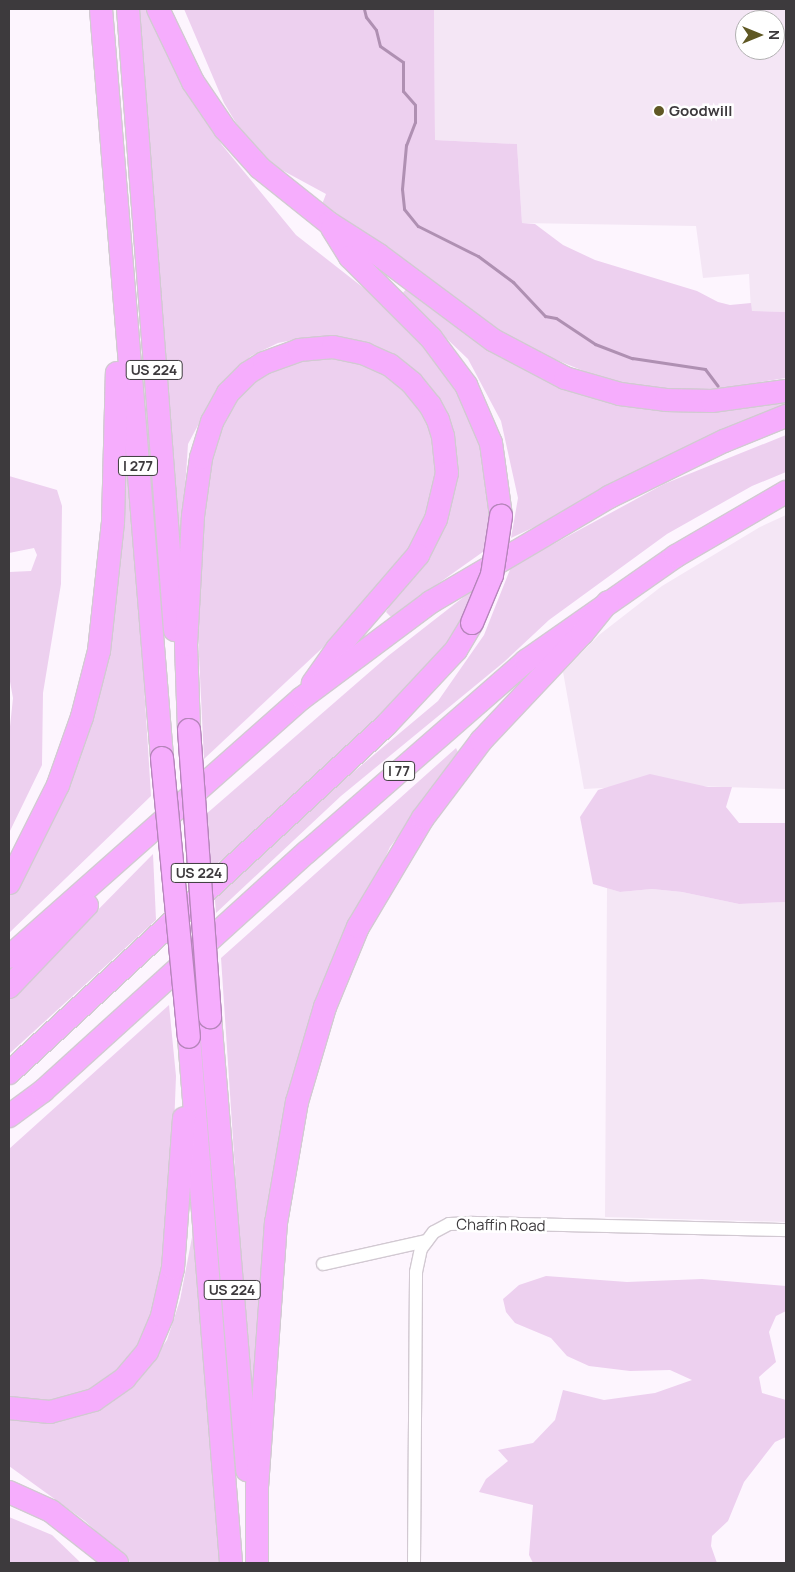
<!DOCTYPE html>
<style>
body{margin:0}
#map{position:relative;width:795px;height:1572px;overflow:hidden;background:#fdf5fe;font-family:Manrope,sans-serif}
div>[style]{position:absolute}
.built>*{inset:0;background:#f4e6f5}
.green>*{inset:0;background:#edd0ef}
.stream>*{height:3px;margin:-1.5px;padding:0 1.5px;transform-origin:1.5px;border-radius:1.5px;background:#af90b2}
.roads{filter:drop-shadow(1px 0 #d2c9d2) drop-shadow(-1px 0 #d2c9d2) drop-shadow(0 1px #d2c9d2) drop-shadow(0 -1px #d2c9d2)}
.minor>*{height:12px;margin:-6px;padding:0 6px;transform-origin:6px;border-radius:6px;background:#fff}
.motorway>*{height:22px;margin:-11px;padding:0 11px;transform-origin:11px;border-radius:11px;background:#f6adfd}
.bridges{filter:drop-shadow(1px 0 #b585ba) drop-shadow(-1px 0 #b585ba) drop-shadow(0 1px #b585ba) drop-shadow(0 -1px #b585ba)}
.motorway-bridge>*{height:22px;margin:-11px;padding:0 11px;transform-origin:11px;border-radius:11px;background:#f6adfd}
.dots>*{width:14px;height:14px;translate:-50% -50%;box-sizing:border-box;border:2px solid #fff;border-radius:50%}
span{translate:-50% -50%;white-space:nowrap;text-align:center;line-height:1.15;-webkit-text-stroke:5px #fff;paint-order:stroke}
.shield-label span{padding:1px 4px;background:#fff;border:1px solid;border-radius:4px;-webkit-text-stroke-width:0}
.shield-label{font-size:14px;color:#3d3a3d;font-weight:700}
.poi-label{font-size:15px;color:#3d3a3d;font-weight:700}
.left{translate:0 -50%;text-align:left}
.street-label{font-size:15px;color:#3d3a3d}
.frame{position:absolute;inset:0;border:10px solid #3d3a3d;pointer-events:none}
.north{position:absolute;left:735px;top:10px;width:50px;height:50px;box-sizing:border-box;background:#fff;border:1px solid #b1b0b1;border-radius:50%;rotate:90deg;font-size:14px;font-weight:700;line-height:20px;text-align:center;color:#3d3a3d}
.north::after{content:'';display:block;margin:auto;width:18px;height:22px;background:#5f5824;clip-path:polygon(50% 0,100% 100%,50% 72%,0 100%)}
</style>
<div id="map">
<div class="built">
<i style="clip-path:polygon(evenodd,434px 9px,786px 9px,786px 312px,751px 311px,749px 274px,703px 278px,696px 226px,522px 223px,517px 144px,435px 140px,434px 9px,745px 20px,775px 20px,775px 50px,745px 50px,745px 20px)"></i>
<i style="clip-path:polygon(786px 515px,786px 789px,659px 785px,584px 789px,563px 672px,599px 635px,662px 586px,760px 527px)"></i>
<i style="clip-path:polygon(607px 888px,620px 892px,652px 889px,682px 892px,739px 904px,786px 902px,786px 1222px,605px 1217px)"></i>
</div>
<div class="green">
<i style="clip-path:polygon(132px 9px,152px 9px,174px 67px,222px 145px,296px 235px,425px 336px,481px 431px,493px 510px,487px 549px,391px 617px,386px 612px,440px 527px,441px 415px,347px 339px,308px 337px,278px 343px,251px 356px,220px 384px,188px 444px,180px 566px)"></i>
<i style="clip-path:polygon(184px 9px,434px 9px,435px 140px,517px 144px,522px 223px,535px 224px,563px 245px,595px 260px,697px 291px,718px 302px,730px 305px,751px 303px,752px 311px,786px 312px,786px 378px,704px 391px,637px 386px,596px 376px,527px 348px,316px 220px,326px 194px,256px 156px,224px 103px)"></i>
<i style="clip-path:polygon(409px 286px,561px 384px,786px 398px,784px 410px,511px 538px,518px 498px,501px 421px,468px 359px,401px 295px)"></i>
<i style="clip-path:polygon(320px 354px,382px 368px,414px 398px,430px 427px,440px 471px,429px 512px,408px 558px,365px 608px,204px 759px,195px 573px,209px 451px,240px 388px,274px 362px)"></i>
<i style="clip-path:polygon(127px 413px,151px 796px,9px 933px,9px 888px,90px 710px)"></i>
<i style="clip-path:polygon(786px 435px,786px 472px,752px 486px,667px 534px,549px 620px,504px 662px,341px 796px,216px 913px,214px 889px,438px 701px,484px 635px,511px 567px,664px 484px)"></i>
<i style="clip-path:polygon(9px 476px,57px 490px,62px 506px,61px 584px,43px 693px,42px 765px,9px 833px,9px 736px,13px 698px,9px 676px,9px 572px,31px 571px,37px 555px,34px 548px,9px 553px)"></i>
<i style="clip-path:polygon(479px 585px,447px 653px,244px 843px,211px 868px,205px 815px,388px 656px)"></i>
<i style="clip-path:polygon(456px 748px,460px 756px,390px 847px,319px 1008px,252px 1426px,221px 958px)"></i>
<i style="clip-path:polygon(650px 774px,708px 787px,732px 787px,726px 807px,739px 823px,786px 823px,786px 902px,739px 904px,682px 892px,652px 889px,620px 892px,593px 884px,580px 817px,598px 790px)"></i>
<i style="clip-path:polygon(153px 854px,156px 920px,9px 1054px,9px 1000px)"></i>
<i style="clip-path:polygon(169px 1005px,176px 1076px,171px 1204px,160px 1297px,148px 1338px,106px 1387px,66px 1404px,9px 1401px,9px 1149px)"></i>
<i style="clip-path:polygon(193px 1232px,221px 1563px,131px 1563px,85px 1521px,9px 1466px,9px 1412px,53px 1416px,146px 1369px,167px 1340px,180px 1300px)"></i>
<i style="clip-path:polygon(546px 1276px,627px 1282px,702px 1279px,786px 1286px,786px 1311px,776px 1316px,769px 1332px,776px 1362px,759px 1377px,762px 1393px,786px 1400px,786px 1437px,775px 1442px,744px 1482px,728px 1521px,712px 1536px,711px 1546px,717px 1563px,533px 1563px,529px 1555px,533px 1505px,479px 1492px,486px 1479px,508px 1461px,498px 1450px,533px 1443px,555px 1420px,563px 1390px,604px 1400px,655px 1393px,692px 1380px,670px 1370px,630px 1371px,589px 1366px,567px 1356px,551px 1338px,515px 1323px,506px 1312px,503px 1299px,519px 1285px)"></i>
<i style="clip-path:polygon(9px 1517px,52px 1535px,81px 1563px,9px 1563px)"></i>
</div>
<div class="stream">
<i style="left:364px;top:9px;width:8px;rotate:76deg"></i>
<i style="left:366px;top:17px;width:16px;rotate:52deg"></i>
<i style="left:376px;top:30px;width:16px;rotate:76deg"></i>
<i style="left:380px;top:46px;width:28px;rotate:35deg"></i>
<i style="left:403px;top:62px;width:29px;rotate:90deg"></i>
<i style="left:403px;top:91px;width:18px;rotate:49deg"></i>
<i style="left:415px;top:105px;width:17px;rotate:90deg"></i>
<i style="left:415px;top:122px;width:25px;rotate:111deg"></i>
<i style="left:406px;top:145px;width:44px;rotate:95.2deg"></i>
<i style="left:402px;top:189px;width:20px;rotate:84deg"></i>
<i style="left:404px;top:209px;width:22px;rotate:51deg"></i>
<i style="left:418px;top:226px;width:67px;rotate:26.6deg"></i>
<i style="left:478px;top:256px;width:44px;rotate:36.6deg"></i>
<i style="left:513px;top:282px;width:47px;rotate:46.7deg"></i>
<i style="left:545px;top:316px;width:11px;rotate:10deg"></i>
<i style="left:556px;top:318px;width:47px;rotate:33.7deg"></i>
<i style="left:595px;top:344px;width:40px;rotate:21deg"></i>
<i style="left:632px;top:358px;width:74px;rotate:8.6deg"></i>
<i style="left:705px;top:369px;width:21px;rotate:53deg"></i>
</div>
<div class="roads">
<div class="minor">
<i style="left:323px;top:1264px;width:106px;rotate:-12.6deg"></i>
<i style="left:414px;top:1563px;width:291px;rotate:-89.6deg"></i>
<i style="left:416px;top:1272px;width:24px;rotate:-78deg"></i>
<i style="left:421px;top:1249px;width:21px;rotate:-53deg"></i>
<i style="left:434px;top:1232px;width:17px;rotate:-28deg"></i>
<i style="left:449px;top:1224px;width:23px;rotate:-2deg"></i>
<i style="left:472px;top:1223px;width:314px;rotate:1.3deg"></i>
</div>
<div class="motorway">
<i style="left:101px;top:9px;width:751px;rotate:85.34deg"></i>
<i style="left:128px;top:9px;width:623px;rotate:85.67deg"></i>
<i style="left:158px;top:9px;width:81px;rotate:64.4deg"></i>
<i style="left:193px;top:82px;width:57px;rotate:55.8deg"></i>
<i style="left:225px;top:129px;width:52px;rotate:48.1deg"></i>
<i style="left:260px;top:168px;width:88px;rotate:38.6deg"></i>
<i style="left:329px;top:223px;width:59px;rotate:32.6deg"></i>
<i style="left:379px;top:255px;width:142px;rotate:36.7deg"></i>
<i style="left:493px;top:340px;width:81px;rotate:27.8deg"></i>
<i style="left:565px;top:378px;width:57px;rotate:16.2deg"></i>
<i style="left:620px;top:394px;width:46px;rotate:7.4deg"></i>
<i style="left:666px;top:400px;width:46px;rotate:1.2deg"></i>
<i style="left:712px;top:401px;width:75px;rotate:-7.7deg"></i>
<i style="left:332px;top:228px;width:34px;rotate:58deg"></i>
<i style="left:350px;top:257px;width:115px;rotate:45deg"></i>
<i style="left:431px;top:338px;width:59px;rotate:53.3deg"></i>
<i style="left:466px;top:385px;width:63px;rotate:66.7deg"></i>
<i style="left:491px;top:443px;width:74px;rotate:82.2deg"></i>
<i style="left:189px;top:730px;width:85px;rotate:-92deg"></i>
<i style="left:186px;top:645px;width:129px;rotate:-86.9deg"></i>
<i style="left:193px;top:516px;width:59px;rotate:-82.1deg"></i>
<i style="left:201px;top:458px;width:38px;rotate:-73deg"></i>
<i style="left:212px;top:422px;width:33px;rotate:-61deg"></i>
<i style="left:228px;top:393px;width:28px;rotate:-45deg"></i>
<i style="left:248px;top:373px;width:19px;rotate:-32deg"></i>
<i style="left:264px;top:363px;width:37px;rotate:-20deg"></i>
<i style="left:299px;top:350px;width:34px;rotate:-5deg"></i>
<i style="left:333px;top:347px;width:33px;rotate:12deg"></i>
<i style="left:365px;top:354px;width:27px;rotate:24deg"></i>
<i style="left:390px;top:365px;width:28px;rotate:39deg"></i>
<i style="left:412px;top:383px;width:28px;rotate:51deg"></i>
<i style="left:430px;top:405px;width:17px;rotate:62deg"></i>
<i style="left:438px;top:420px;width:17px;rotate:73deg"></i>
<i style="left:443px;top:436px;width:37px;rotate:84deg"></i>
<i style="left:447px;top:473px;width:47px;rotate:103.4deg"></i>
<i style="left:436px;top:519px;width:40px;rotate:116.6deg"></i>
<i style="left:418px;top:555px;width:124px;rotate:130.8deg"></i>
<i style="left:337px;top:649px;width:42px;rotate:125.2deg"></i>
<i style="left:9px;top:883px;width:110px;rotate:-63.4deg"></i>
<i style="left:58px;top:785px;width:72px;rotate:-70.6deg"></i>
<i style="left:82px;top:717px;width:68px;rotate:-75.6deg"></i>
<i style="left:99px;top:651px;width:130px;rotate:-83.8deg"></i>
<i style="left:113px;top:522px;width:149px;rotate:-88.5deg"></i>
<i style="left:9px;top:957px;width:391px;rotate:-41.5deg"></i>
<i style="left:302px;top:698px;width:161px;rotate:-36.7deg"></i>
<i style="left:431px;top:602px;width:207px;rotate:-30.5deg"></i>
<i style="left:609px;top:497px;width:128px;rotate:-26deg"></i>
<i style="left:724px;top:441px;width:67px;rotate:-22deg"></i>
<i style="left:9px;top:987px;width:113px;rotate:-46.4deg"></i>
<i style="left:210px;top:1017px;width:455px;rotate:85.3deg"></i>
<i style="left:189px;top:1037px;width:528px;rotate:85.43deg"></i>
<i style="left:9px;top:1073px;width:513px;rotate:-42.71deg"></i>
<i style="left:386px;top:725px;width:103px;rotate:-47deg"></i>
<i style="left:456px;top:650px;width:31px;rotate:-59deg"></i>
<i style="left:9px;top:1116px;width:42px;rotate:-36.3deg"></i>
<i style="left:43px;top:1091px;width:356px;rotate:-42.2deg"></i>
<i style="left:307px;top:852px;width:291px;rotate:-41.1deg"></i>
<i style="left:526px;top:661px;width:183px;rotate:-35deg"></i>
<i style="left:676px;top:556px;width:127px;rotate:-30.2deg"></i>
<i style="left:9px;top:1408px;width:41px;rotate:5.6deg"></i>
<i style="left:50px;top:1412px;width:46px;rotate:-15.3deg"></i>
<i style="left:94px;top:1400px;width:38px;rotate:-35deg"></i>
<i style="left:125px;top:1378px;width:34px;rotate:-50deg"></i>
<i style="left:147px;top:1352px;width:39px;rotate:-67deg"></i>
<i style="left:162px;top:1316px;width:49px;rotate:-77.1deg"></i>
<i style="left:173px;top:1268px;width:150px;rotate:-85.8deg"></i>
<i style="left:9px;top:1492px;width:46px;rotate:24.3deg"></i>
<i style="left:51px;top:1511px;width:84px;rotate:38.2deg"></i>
<i style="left:257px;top:1563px;width:76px;rotate:-90deg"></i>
<i style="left:257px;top:1487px;width:265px;rotate:-85.9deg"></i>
<i style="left:276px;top:1223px;width:123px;rotate:-80.2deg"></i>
<i style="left:297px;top:1102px;width:99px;rotate:-73.6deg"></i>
<i style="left:325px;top:1007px;width:87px;rotate:-67.6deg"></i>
<i style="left:358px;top:927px;width:127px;rotate:-59.2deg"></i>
<i style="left:423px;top:818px;width:96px;rotate:-53deg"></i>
<i style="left:481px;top:741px;width:147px;rotate:-46.7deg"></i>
<i style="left:582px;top:634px;width:41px;rotate:-50.9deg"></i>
</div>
</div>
<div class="bridges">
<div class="motorway-bridge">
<i style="left:472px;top:623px;width:52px;rotate:-67.4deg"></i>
<i style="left:492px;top:575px;width:60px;rotate:-81.3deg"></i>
<i style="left:189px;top:730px;width:288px;rotate:85.8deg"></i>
<i style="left:162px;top:758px;width:280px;rotate:84.5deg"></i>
</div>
</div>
<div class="dots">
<i style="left:659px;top:111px;background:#5f5824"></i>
</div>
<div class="shield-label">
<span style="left:154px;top:370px">US 224</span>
<span style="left:138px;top:466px">I 277</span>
<span style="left:399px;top:771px">I 77</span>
<span style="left:199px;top:873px">US 224</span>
<span style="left:232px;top:1290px">US 224</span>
</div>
<div class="poi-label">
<span class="left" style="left:669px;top:111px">Goodwill</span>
</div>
<div class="street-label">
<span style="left:501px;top:1225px;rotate:1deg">Chaffin Road</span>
</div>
<div class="frame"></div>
<div class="north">N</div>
</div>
